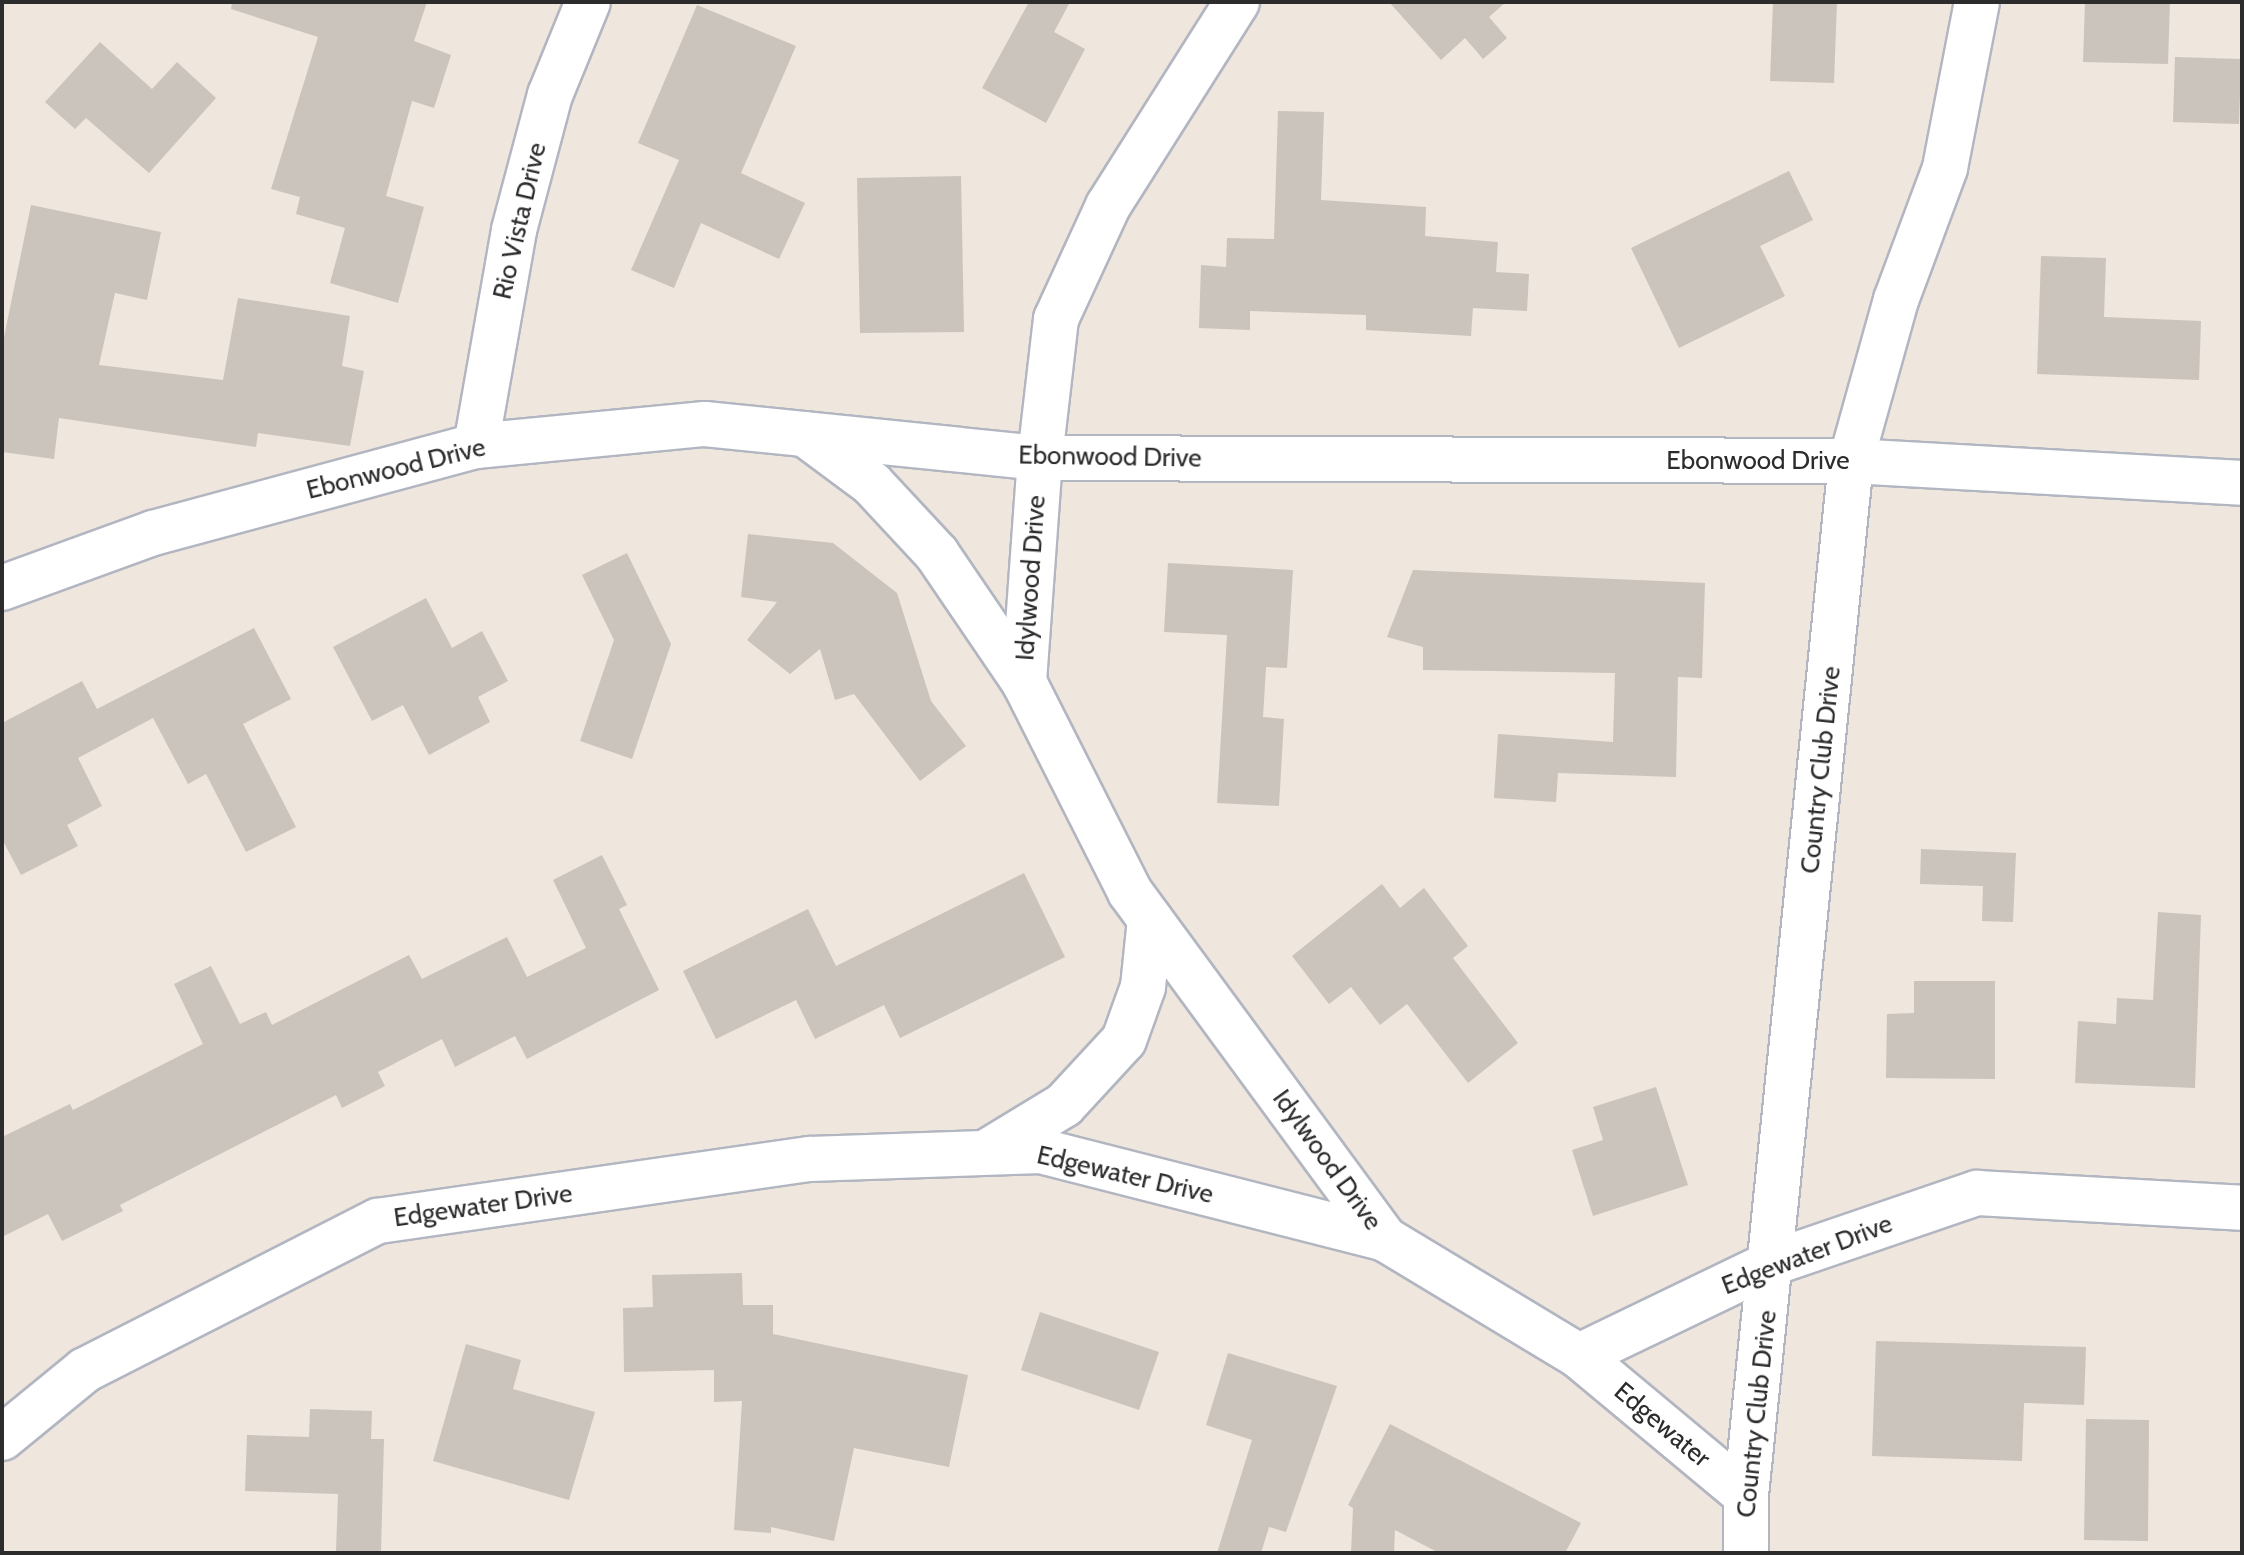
<!DOCTYPE html>
<style>
body{margin:0}
#map{position:relative;width:2244px;height:1555px;overflow:hidden;background:#efe6de;font-family:Cabin,sans-serif}
div>[style]{position:absolute}
.building>*{inset:0;background:#cac4bc}
.roads{filter:drop-shadow(2px 0 #b2b6c1) drop-shadow(-2px 0 #b2b6c1) drop-shadow(0 2px #b2b6c1) drop-shadow(0 -2px #b2b6c1)}
.minor>*{height:44px;margin:-22px;padding:0 22px;transform-origin:22px;border-radius:22px;background:#fff}
span{translate:-50% -50%;white-space:nowrap;text-align:center;line-height:1.15;-webkit-text-stroke:8px #fff;paint-order:stroke}
.street-label{font-size:26px;color:#2c2c2c}
.frame{position:absolute;inset:0;border:4px solid #2c2c2c;pointer-events:none}
</style>
<div id="map">
<div class="building">
<i style="clip-path:polygon(232px 2px,427px 2px,414px 41px,451px 55px,434px 108px,412px 101px,386px 196px,424px 207px,398px 303px,330px 283px,345px 228px,296px 214px,300px 197px,271px 189px,318px 37px,231px 9px)"></i>
<i style="clip-path:polygon(1029px 2px,1070px 2px,1054px 32px,1085px 49px,1046px 123px,982px 88px)"></i>
<i style="clip-path:polygon(1389px 2px,1506px 2px,1489px 17px,1507px 38px,1483px 59px,1465px 38px,1441px 60px)"></i>
<i style="clip-path:polygon(1773px 2px,1837px 2px,1834px 83px,1770px 81px)"></i>
<i style="clip-path:polygon(2085px 2px,2170px 2px,2168px 64px,2083px 62px)"></i>
<i style="clip-path:polygon(697px 5px,796px 46px,741px 173px,805px 203px,779px 259px,701px 223px,674px 288px,631px 270px,679px 160px,638px 143px)"></i>
<i style="clip-path:polygon(100px 42px,152px 89px,177px 62px,216px 98px,149px 173px,86px 118px,75px 129px,45px 102px)"></i>
<i style="clip-path:polygon(2175px 57px,2241px 59px,2239px 124px,2173px 122px)"></i>
<i style="clip-path:polygon(1278px 111px,1324px 112px,1321px 200px,1426px 207px,1425px 236px,1498px 242px,1496px 272px,1529px 274px,1527px 311px,1473px 308px,1471px 336px,1366px 330px,1366px 315px,1250px 311px,1250px 330px,1199px 328px,1201px 265px,1226px 267px,1227px 238px,1274px 239px)"></i>
<i style="clip-path:polygon(1789px 171px,1813px 220px,1760px 246px,1785px 296px,1679px 348px,1631px 248px)"></i>
<i style="clip-path:polygon(961px 176px,964px 332px,860px 333px,857px 178px)"></i>
<i style="clip-path:polygon(31px 205px,161px 232px,147px 300px,115px 293px,99px 365px,223px 380px,238px 298px,350px 316px,342px 366px,364px 371px,350px 446px,258px 433px,256px 447px,59px 418px,54px 459px,2px 452px,2px 347px)"></i>
<i style="clip-path:polygon(2041px 256px,2106px 258px,2104px 317px,2201px 321px,2199px 380px,2037px 374px)"></i>
<i style="clip-path:polygon(748px 534px,833px 543px,897px 593px,931px 701px,966px 746px,920px 781px,854px 694px,835px 700px,820px 649px,790px 674px,747px 640px,777px 602px,741px 597px)"></i>
<i style="clip-path:polygon(627px 553px,671px 644px,632px 759px,580px 741px,614px 640px,582px 575px)"></i>
<i style="clip-path:polygon(1168px 563px,1293px 570px,1287px 668px,1266px 667px,1263px 717px,1284px 719px,1279px 806px,1217px 803px,1227px 635px,1164px 632px)"></i>
<i style="clip-path:polygon(1413px 570px,1705px 583px,1702px 678px,1678px 677px,1676px 777px,1558px 773px,1556px 802px,1494px 798px,1498px 734px,1613px 742px,1615px 673px,1423px 670px,1423px 647px,1387px 637px)"></i>
<i style="clip-path:polygon(426px 598px,452px 648px,482px 631px,508px 681px,478px 697px,490px 722px,429px 755px,403px 705px,372px 721px,333px 647px)"></i>
<i style="clip-path:polygon(254px 628px,291px 699px,243px 724px,296px 827px,246px 852px,206px 774px,188px 784px,153px 718px,78px 758px,102px 806px,67px 825px,78px 846px,21px 875px,2px 839px,2px 723px,82px 681px,97px 709px)"></i>
<i style="clip-path:polygon(1921px 849px,2016px 853px,2013px 922px,1982px 921px,1983px 886px,1920px 884px)"></i>
<i style="clip-path:polygon(602px 855px,627px 905px,619px 909px,659px 990px,527px 1059px,515px 1036px,455px 1067px,442px 1039px,378px 1072px,385px 1086px,342px 1108px,336px 1095px,120px 1205px,123px 1211px,62px 1241px,48px 1214px,2px 1237px,2px 1137px,70px 1104px,73px 1110px,203px 1044px,174px 984px,211px 966px,240px 1024px,266px 1012px,272px 1025px,409px 955px,422px 979px,507px 937px,527px 977px,586px 948px,553px 880px)"></i>
<i style="clip-path:polygon(1024px 873px,1065px 957px,900px 1038px,884px 1005px,815px 1039px,796px 1000px,716px 1039px,683px 971px,808px 909px,836px 966px)"></i>
<i style="clip-path:polygon(1382px 884px,1400px 908px,1424px 888px,1468px 946px,1453px 958px,1518px 1043px,1468px 1083px,1407px 1004px,1380px 1025px,1351px 987px,1329px 1004px,1292px 956px)"></i>
<i style="clip-path:polygon(2158px 912px,2201px 915px,2195px 1088px,2075px 1083px,2078px 1021px,2116px 1024px,2117px 998px,2153px 1000px)"></i>
<i style="clip-path:polygon(1914px 981px,1995px 981px,1995px 1079px,1886px 1078px,1887px 1014px,1914px 1013px)"></i>
<i style="clip-path:polygon(1656px 1087px,1688px 1185px,1593px 1216px,1572px 1150px,1603px 1140px,1593px 1107px)"></i>
<i style="clip-path:polygon(742px 1273px,743px 1305px,773px 1305px,773px 1334px,968px 1375px,949px 1467px,854px 1448px,834px 1541px,771px 1527px,771px 1533px,734px 1530px,742px 1401px,714px 1402px,714px 1370px,624px 1372px,623px 1308px,653px 1307px,652px 1275px)"></i>
<i style="clip-path:polygon(1040px 1312px,1159px 1352px,1139px 1410px,1021px 1370px)"></i>
<i style="clip-path:polygon(1876px 1341px,2086px 1347px,2084px 1405px,2024px 1403px,2022px 1461px,1872px 1456px)"></i>
<i style="clip-path:polygon(466px 1344px,521px 1360px,513px 1389px,595px 1412px,569px 1500px,433px 1461px)"></i>
<i style="clip-path:polygon(1228px 1353px,1337px 1386px,1286px 1532px,1269px 1527px,1261px 1553px,1217px 1553px,1252px 1440px,1206px 1425px)"></i>
<i style="clip-path:polygon(310px 1409px,372px 1411px,371px 1439px,384px 1439px,381px 1552px,336px 1551px,338px 1494px,245px 1491px,247px 1435px,309px 1437px)"></i>
<i style="clip-path:polygon(2086px 1419px,2149px 1420px,2148px 1541px,2084px 1540px)"></i>
<i style="clip-path:polygon(1390px 1424px,1581px 1523px,1565px 1553px,1439px 1553px,1395px 1530px,1394px 1553px,1351px 1553px,1353px 1508px,1348px 1505px)"></i>
</div>
<div class="roads">
<div class="minor">
<i style="left:1237px;top:2px;width:241px;rotate:122.3deg"></i>
<i style="left:1108px;top:206px;width:124px;rotate:114.7deg"></i>
<i style="left:1056px;top:319px;width:140px;rotate:96.6deg"></i>
<i style="left:1040px;top:458px;width:225px;rotate:94.1deg"></i>
<i style="left:1024px;top:682px;width:235px;rotate:63.2deg"></i>
<i style="left:1130px;top:892px;width:431px;rotate:53.7deg"></i>
<i style="left:805px;top:434px;width:84px;rotate:36.7deg"></i>
<i style="left:872px;top:484px;width:96px;rotate:47.1deg"></i>
<i style="left:937px;top:554px;width:155px;rotate:55.8deg"></i>
<i style="left:476px;top:446px;width:219px;rotate:-80deg"></i>
<i style="left:514px;top:230px;width:140px;rotate:-75.1deg"></i>
<i style="left:550px;top:95px;width:100px;rotate:-67.8deg"></i>
<i style="left:2px;top:588px;width:161px;rotate:-20deg"></i>
<i style="left:153px;top:533px;width:335px;rotate:-15.1deg"></i>
<i style="left:476px;top:446px;width:230px;rotate:-5.5deg"></i>
<i style="left:705px;top:424px;width:337px;rotate:5.8deg"></i>
<i style="left:1040px;top:458px;width:811px;rotate:0.21deg"></i>
<i style="left:1851px;top:461px;width:392px;rotate:3.2deg"></i>
<i style="left:988px;top:1151px;width:89px;rotate:-31.2deg"></i>
<i style="left:1064px;top:1105px;width:88px;rotate:-47.3deg"></i>
<i style="left:1124px;top:1040px;width:56px;rotate:-70.3deg"></i>
<i style="left:1143px;top:987px;width:68px;rotate:-84.1deg"></i>
<i style="left:1579px;top:1356px;width:217px;rotate:39.8deg"></i>
<i style="left:2px;top:1438px;width:107px;rotate:-39.3deg"></i>
<i style="left:85px;top:1370px;width:329px;rotate:-27deg"></i>
<i style="left:378px;top:1221px;width:436px;rotate:-8.2deg"></i>
<i style="left:810px;top:1159px;width:231px;rotate:-2deg"></i>
<i style="left:1041px;top:1151px;width:355px;rotate:14.3deg"></i>
<i style="left:1385px;top:1239px;width:227px;rotate:31.1deg"></i>
<i style="left:1579px;top:1356px;width:214px;rotate:-25.7deg"></i>
<i style="left:1772px;top:1263px;width:217px;rotate:-18.9deg"></i>
<i style="left:1977px;top:1193px;width:265px;rotate:3.2deg"></i>
<i style="left:1746px;top:1553px;width:58px;rotate:-90deg"></i>
<i style="left:1746px;top:1495px;width:1039px;rotate:-84.2deg"></i>
<i style="left:1851px;top:461px;width:167px;rotate:-74.4deg"></i>
<i style="left:1896px;top:300px;width:141px;rotate:-69.6deg"></i>
<i style="left:1945px;top:168px;width:169px;rotate:-79.1deg"></i>
</div>
</div>
<div class="street-label">
<span style="left:520px;top:221px;rotate:-77deg">Rio Vista Drive</span>
<span style="left:1110px;top:457px;rotate:1deg">Ebonwood Drive</span>
<span style="left:1758px;top:461px">Ebonwood Drive</span>
<span style="left:396px;top:469px;rotate:-14deg">Ebonwood Drive</span>
<span style="left:1031px;top:578px;rotate:-86deg">Idylwood Drive</span>
<span style="left:1821px;top:770px;rotate:-84deg">Country Club Drive</span>
<span style="left:1327px;top:1160px;rotate:54deg">Idylwood Drive</span>
<span style="left:1125px;top:1175px;rotate:13deg">Edgewater Drive</span>
<span style="left:483px;top:1206px;rotate:-8deg">Edgewater Drive</span>
<span style="left:1807px;top:1255px;rotate:-21deg">Edgewater Drive</span>
<span style="left:1757px;top:1414px;rotate:-84deg">Country Club Drive</span>
<span style="left:1662px;top:1425px;rotate:40deg">Edgewater</span>
</div>
<div class="frame"></div>
</div>
